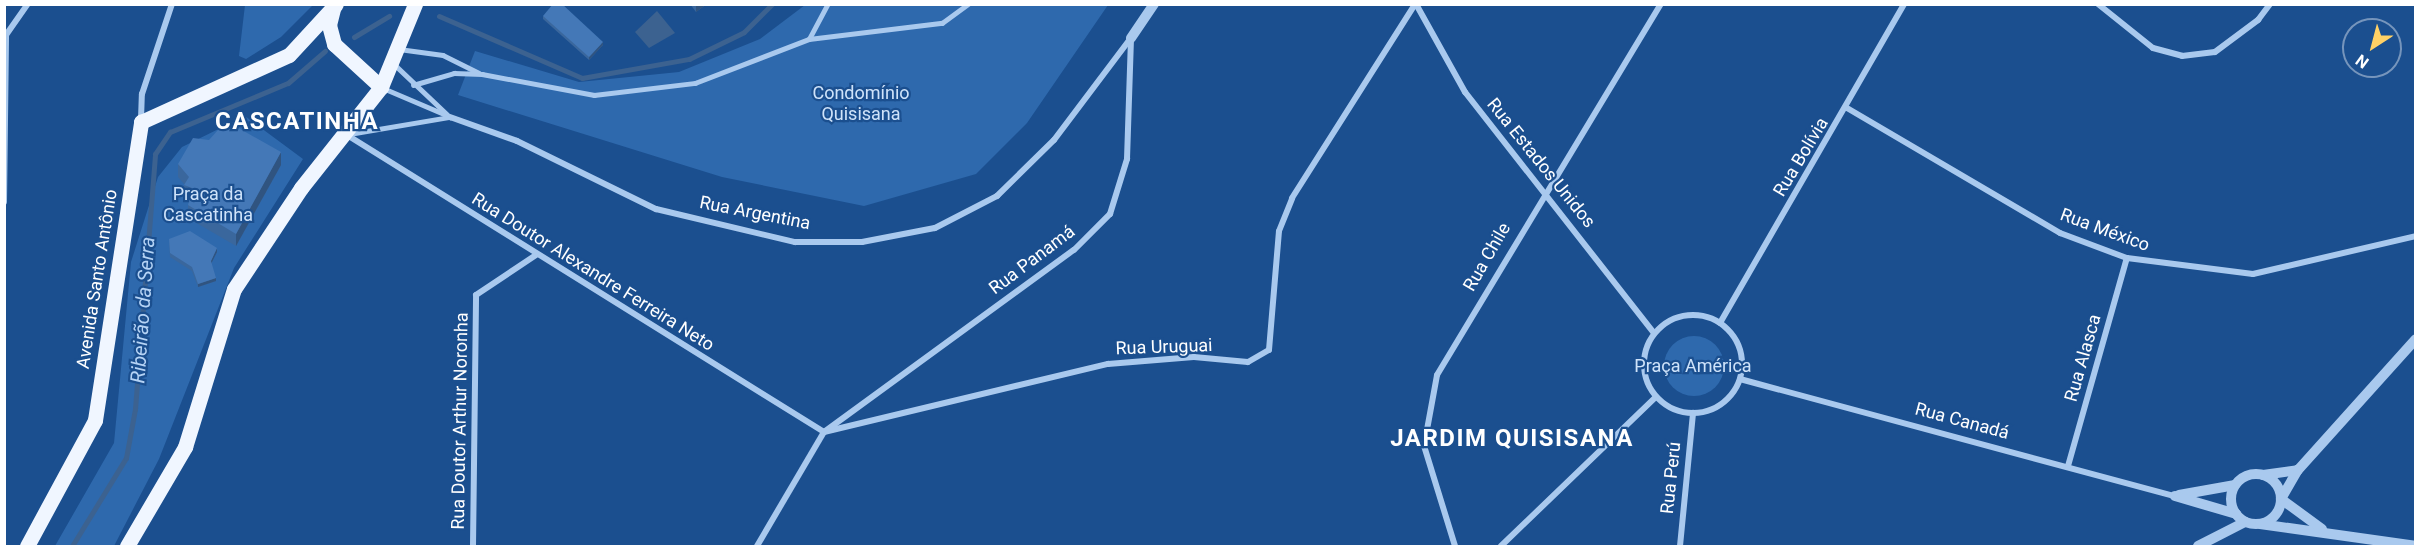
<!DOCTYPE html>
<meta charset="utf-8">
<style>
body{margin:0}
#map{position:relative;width:2420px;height:551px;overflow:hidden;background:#1b4f8f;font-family:Roboto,sans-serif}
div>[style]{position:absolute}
.green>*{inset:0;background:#2e69ad}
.round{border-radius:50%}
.water>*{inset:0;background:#3c6290}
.stream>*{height:5px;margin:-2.5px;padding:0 2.5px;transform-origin:2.5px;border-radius:2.5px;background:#3c6290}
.path>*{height:3px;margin-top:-1.5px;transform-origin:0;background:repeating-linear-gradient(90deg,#a9c9ee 0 3px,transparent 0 7.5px)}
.service>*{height:4.5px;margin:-2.25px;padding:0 2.25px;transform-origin:2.25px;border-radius:2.25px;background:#a9c9ee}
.minor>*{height:6px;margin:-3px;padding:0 3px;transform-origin:3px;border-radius:3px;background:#a9c9ee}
.minor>.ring{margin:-3px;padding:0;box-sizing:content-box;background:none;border:6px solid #a9c9ee;border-radius:50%}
.tertiary>*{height:10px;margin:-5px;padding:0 5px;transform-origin:5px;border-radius:5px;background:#a9c9ee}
.tertiary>.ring{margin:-5px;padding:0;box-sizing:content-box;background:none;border:10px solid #a9c9ee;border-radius:50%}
.primary>*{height:15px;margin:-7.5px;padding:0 7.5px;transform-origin:7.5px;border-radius:7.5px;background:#f0f6ff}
.wall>*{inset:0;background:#3a679d}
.shaded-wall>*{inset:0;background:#305480}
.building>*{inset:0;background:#4478b7}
span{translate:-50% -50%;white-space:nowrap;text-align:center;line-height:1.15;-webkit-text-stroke:4.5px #1b4f8f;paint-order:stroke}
.park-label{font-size:18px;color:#cfe3fa}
.street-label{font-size:18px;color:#fff}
.water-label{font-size:20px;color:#b5d3f5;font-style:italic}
.district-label{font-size:24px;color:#fff;font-weight:700;letter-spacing:1.5px}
.frame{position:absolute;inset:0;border:6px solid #fff;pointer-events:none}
.north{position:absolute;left:2342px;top:18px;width:60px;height:60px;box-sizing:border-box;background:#1b4f8f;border:2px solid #7695bc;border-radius:50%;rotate:216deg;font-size:16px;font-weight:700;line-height:24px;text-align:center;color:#fff}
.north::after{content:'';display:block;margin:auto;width:21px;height:27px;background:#ffd166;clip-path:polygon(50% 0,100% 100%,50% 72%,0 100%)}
</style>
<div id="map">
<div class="green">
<i style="clip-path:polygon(245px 5px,245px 4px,313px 5px,281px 37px,246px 59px,239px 56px)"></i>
<i style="clip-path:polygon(805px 5px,1108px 5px,1027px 123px,976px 174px,864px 206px,722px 177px,458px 95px,475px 51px,579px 82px,679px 72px,760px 39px)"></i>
<i style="clip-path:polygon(245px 116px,303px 159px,234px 268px,159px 459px,114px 546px,55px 546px,114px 443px,131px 262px,158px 177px,182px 147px)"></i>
<i class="round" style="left:1664px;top:336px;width:60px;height:60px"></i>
</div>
<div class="water">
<i style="clip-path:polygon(657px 11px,675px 33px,649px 48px,635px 32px)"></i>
</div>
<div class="stream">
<i style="left:439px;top:16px;width:156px;rotate:23.4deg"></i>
<i style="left:582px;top:78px;width:109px;rotate:-10.1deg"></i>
<i style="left:689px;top:59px;width:61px;rotate:-26.1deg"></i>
<i style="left:744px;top:32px;width:40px;rotate:-45deg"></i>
<i style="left:354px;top:37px;width:41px;rotate:-31deg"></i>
<i style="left:72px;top:546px;width:103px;rotate:-58.5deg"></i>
<i style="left:126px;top:458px;width:50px;rotate:-79.6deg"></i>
<i style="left:135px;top:409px;width:256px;rotate:-85.5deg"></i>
<i style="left:155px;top:154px;width:27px;rotate:-56deg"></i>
<i style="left:170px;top:132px;width:128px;rotate:-22.6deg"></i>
<i style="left:288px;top:83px;width:49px;rotate:-40.9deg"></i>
</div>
<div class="path">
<i style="left:265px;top:4px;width:14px"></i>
</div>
<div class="service">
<i style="left:809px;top:39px;width:134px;rotate:-6.9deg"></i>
<i style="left:942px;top:23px;width:32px;rotate:-36deg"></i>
<i style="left:399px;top:49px;width:44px;rotate:7.8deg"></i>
<i style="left:443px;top:55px;width:40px;rotate:26.6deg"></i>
<i style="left:395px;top:65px;width:76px;rotate:43.4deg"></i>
<i style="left:413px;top:85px;width:43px;rotate:-16.3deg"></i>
<i style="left:454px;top:73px;width:28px;rotate:2deg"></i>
<i style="left:482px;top:74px;width:114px;rotate:10.6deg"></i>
<i style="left:594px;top:95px;width:102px;rotate:-6.8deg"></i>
<i style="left:695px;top:83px;width:122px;rotate:-21.1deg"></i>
<i style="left:809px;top:39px;width:40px;rotate:-62deg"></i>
<i style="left:383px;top:88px;width:66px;rotate:23.1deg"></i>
<i style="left:349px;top:134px;width:102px;rotate:-9.6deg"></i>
</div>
<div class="minor">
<i style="left:1416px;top:4px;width:101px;rotate:60.9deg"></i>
<i style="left:1465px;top:92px;width:306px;rotate:51.9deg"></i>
<i style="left:2098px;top:4px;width:70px;rotate:38.7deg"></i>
<i style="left:2153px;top:48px;width:30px;rotate:15deg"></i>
<i style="left:2182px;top:56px;width:33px;rotate:-7deg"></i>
<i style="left:2215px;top:52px;width:54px;rotate:-36.7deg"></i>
<i style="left:2258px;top:20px;width:20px;rotate:-53deg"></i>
<i style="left:1847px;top:108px;width:247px;rotate:30.4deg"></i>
<i style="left:2060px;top:233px;width:72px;rotate:20.5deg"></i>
<i style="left:2127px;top:258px;width:127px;rotate:7.2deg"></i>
<i style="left:2253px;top:274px;width:167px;rotate:-13.1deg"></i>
<i style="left:450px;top:117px;width:71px;rotate:19.7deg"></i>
<i style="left:517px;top:141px;width:155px;rotate:26.1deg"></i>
<i style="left:656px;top:209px;width:143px;rotate:13.4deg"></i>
<i style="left:795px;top:242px;width:67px"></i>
<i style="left:862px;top:242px;width:74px;rotate:-10.9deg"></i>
<i style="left:935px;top:228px;width:70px;rotate:-27.3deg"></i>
<i style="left:997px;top:196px;width:80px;rotate:-44.5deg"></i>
<i style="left:1054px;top:140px;width:128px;rotate:-53deg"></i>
<i style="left:141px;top:119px;width:25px;rotate:-88deg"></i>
<i style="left:142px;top:94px;width:95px;rotate:-71.6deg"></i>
<i style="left:347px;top:135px;width:562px;rotate:31.91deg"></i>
<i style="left:4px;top:202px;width:167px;rotate:-89.3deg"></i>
<i style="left:6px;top:35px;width:38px;rotate:-55deg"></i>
<i class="ring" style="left:1644px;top:315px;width:92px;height:92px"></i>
<i style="left:1720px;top:323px;width:368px;rotate:-60deg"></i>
<i style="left:1740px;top:379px;width:450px;rotate:15.1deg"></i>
<i style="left:824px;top:432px;width:292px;rotate:-13.5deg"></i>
<i style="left:1108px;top:364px;width:86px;rotate:-4.7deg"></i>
<i style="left:1194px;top:357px;width:54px;rotate:5.3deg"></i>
<i style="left:1248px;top:362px;width:24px;rotate:-30deg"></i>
<i style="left:1269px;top:350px;width:119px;rotate:-85.2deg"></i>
<i style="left:1279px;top:231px;width:35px;rotate:-68deg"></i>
<i style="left:1292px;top:198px;width:230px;rotate:-57.6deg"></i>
<i style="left:2068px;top:466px;width:216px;rotate:-74.2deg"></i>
<i style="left:473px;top:546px;width:251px;rotate:-89.3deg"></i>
<i style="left:476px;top:295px;width:72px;rotate:-33.7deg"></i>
<i style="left:757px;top:546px;width:132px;rotate:-59.6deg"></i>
<i style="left:824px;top:432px;width:309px;rotate:-36.1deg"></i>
<i style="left:1074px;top:250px;width:51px;rotate:-45deg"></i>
<i style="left:1110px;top:214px;width:58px;rotate:-72.8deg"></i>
<i style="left:1127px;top:159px;width:121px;rotate:-88.1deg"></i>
<i style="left:1455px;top:546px;width:105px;rotate:-107.2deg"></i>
<i style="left:1424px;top:446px;width:72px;rotate:-79.6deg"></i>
<i style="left:1437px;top:375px;width:433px;rotate:-58.9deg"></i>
<i style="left:1501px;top:546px;width:215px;rotate:-43.9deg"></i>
<i style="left:1680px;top:546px;width:134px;rotate:-84.4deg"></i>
</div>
<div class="tertiary">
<i style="left:1131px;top:38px;width:41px;rotate:-55.9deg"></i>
<i class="ring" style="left:2231px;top:474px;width:40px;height:40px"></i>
<i style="left:2263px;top:475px;width:35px;rotate:-8deg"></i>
<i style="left:2179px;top:495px;width:57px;rotate:-10.1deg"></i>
<i style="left:2175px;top:496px;width:64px;rotate:16.4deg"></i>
<i style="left:2260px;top:524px;width:158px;rotate:8deg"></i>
<i style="left:2322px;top:529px;width:51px;rotate:-143.8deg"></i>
<i style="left:2281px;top:499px;width:34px;rotate:-60deg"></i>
<i style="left:2298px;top:470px;width:176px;rotate:-48deg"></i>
<i style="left:2198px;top:546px;width:53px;rotate:-27.1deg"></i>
</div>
<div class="primary">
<i style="left:333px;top:9px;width:16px;rotate:104deg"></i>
<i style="left:329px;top:25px;width:20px;rotate:75deg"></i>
<i style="left:334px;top:44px;width:64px;rotate:42.5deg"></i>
<i style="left:27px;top:546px;width:143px;rotate:-61.6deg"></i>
<i style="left:95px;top:420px;width:302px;rotate:-81.2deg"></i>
<i style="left:141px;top:122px;width:162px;rotate:-24.4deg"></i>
<i style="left:289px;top:55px;width:69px;rotate:-47.3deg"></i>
<i style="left:127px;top:546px;width:115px;rotate:-59.6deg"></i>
<i style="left:185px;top:447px;width:165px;rotate:-72.8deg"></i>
<i style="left:234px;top:289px;width:121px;rotate:-56.4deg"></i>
<i style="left:301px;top:188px;width:129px;rotate:-51.6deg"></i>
<i style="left:381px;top:87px;width:90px;rotate:-67.7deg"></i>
</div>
<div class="wall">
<i style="clip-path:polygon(690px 4px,707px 4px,696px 12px)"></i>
<i style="clip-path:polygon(543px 16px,603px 45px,589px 60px,543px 19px)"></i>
<i style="clip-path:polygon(178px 164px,281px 165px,236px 246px,188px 218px,188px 205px,190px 199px,184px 198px,184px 184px,178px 177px)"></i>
<i style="clip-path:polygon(169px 239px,217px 252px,211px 263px,216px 281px,198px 287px,192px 271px,170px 257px)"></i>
</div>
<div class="shaded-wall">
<i style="clip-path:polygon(698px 4px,707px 4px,696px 12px,696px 6px)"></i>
<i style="clip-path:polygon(603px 42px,603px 45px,589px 60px,589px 57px)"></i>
<i style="clip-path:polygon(281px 152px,281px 165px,236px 246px,236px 234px)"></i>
<i style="clip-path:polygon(217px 248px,217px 252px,211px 264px,211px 261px)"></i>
<i style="clip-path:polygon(216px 278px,216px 281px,198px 287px,198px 284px)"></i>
</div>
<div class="building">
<i style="clip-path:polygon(553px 4px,562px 4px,603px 42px,589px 57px,543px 16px)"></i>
<i style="clip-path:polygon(226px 121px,281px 152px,236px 234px,188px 205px,192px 188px,184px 185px,189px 177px,178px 164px,193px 138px,209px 140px)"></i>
<i style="clip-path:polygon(190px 231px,217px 248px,211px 261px,216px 278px,198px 284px,192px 267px,170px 253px,169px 239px)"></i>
</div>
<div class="park-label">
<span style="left:861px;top:104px">Condomínio<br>Quisisana</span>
<span style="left:208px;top:205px">Praça da<br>Cascatinha</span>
<span style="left:1693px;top:366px">Praça América</span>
</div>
<div class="street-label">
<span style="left:1801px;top:157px;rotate:-59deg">Rua Bolívia</span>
<span style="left:1541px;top:163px;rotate:51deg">Rua Estados Unidos</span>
<span style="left:755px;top:213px;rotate:11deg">Rua Argentina</span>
<span style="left:2105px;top:230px;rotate:20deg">Rua México</span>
<span style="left:1487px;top:257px;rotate:-60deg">Rua Chile</span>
<span style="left:1032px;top:260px;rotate:-37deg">Rua Panamá</span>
<span style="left:593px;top:272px;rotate:32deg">Rua Doutor Alexandre Ferreira Neto</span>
<span style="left:97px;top:279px;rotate:-81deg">Avenida Santo Antônio</span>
<span style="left:1164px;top:347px;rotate:-2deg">Rua Uruguai</span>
<span style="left:2083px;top:358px;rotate:-74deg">Rua Alasca</span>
<span style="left:460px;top:421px;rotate:-89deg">Rua Doutor Arthur Noronha</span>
<span style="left:1962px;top:421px;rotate:15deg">Rua Canadá</span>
<span style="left:1671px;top:478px;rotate:-84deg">Rua Perú</span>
</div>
<div class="water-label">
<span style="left:143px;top:310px;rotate:-86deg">Ribeirão da Serra</span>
</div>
<div class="district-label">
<span style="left:297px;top:122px">CASCATINHA</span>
<span style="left:1512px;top:439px">JARDIM QUISISANA</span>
</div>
<div class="frame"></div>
<div class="north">N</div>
</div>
